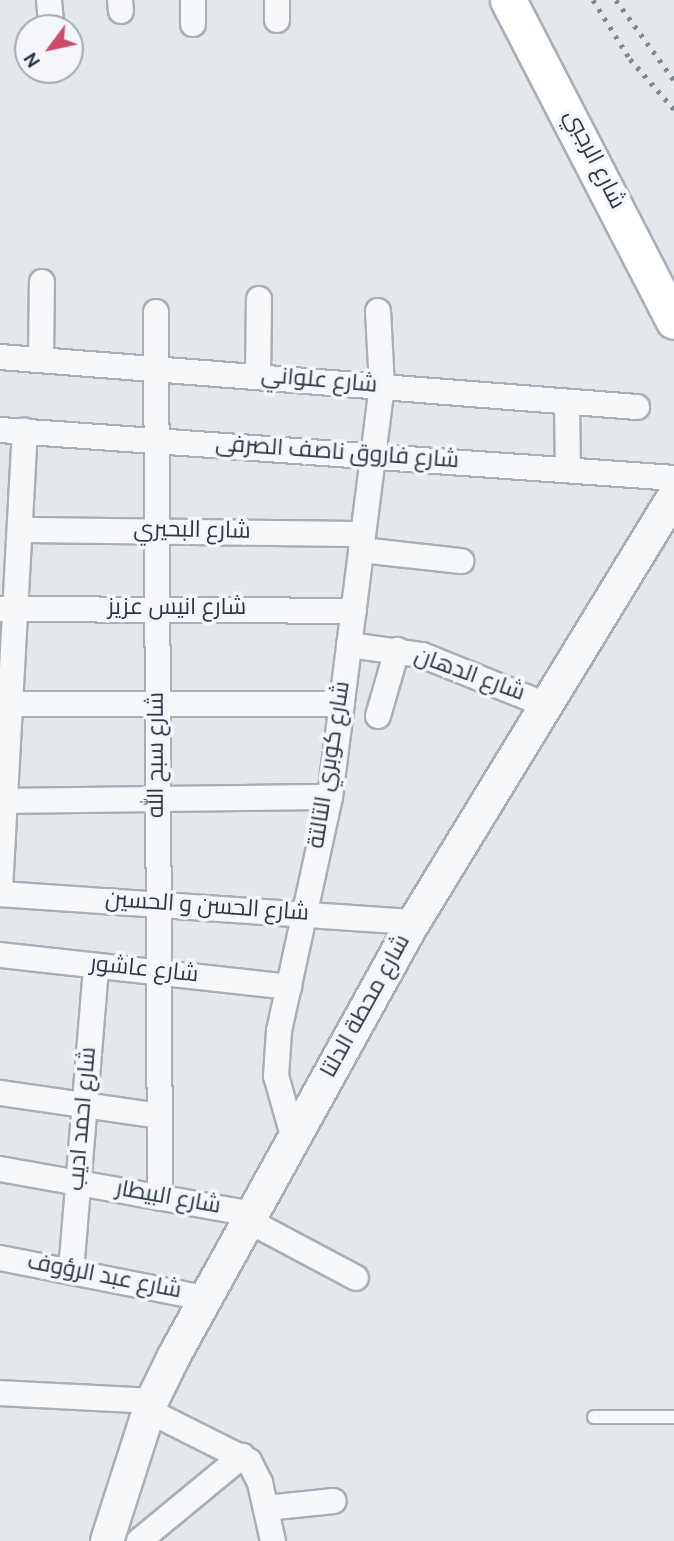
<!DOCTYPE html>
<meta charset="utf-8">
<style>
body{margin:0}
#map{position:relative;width:674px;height:1541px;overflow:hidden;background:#e4e8eb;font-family:Overpass,Cairo,sans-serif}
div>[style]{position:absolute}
.roads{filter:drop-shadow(2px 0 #a9afb6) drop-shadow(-2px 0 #a9afb6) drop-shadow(0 2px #a9afb6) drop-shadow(0 -2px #a9afb6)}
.service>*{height:12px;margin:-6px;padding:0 6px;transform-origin:6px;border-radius:6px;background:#f6f8fa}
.minor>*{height:24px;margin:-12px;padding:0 12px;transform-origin:12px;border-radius:12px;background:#f6f8fa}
.tertiary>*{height:32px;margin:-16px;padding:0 16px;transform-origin:16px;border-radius:16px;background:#f6f8fa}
.secondary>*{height:35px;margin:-17.5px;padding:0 17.5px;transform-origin:17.5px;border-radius:17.5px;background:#fff}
.rail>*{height:5px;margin-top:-2.5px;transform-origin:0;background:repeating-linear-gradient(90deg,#7d8995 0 3.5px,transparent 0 10.5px)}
span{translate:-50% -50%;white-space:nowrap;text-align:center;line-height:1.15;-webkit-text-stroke:7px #f4f6f9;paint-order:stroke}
.street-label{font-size:23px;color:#2b3744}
.north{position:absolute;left:14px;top:14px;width:70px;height:70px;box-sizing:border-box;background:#f4f6f9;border:2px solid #a4aab1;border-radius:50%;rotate:237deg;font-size:19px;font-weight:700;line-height:28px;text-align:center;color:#2b3744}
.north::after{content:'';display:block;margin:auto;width:24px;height:32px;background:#cf4b6d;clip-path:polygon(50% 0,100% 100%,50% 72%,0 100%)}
</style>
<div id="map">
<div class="roads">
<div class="service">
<i style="left:594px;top:1417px;width:80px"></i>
</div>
<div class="minor">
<i style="left:49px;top:0;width:23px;rotate:85deg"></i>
<i style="left:120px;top:0;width:11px;rotate:85deg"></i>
<i style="left:193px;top:0;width:24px;rotate:90deg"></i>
<i style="left:277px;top:0;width:20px;rotate:90deg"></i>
<i style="left:156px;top:312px;width:886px;rotate:89.74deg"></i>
<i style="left:0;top:357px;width:639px;rotate:4.49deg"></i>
<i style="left:41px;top:360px;width:78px;rotate:-89.3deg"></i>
<i style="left:258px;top:377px;width:78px;rotate:-89.3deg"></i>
<i style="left:567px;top:402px;width:68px;rotate:89.2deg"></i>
<i style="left:0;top:430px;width:676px;rotate:4.07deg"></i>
<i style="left:20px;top:530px;width:343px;rotate:0.7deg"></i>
<i style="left:361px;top:550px;width:101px;rotate:6.3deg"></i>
<i style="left:1px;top:609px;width:353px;rotate:0.3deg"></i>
<i style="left:349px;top:645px;width:74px;rotate:7.8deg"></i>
<i style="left:422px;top:655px;width:134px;rotate:22deg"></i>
<i style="left:0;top:704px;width:342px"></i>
<i style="left:378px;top:716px;width:69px;rotate:-73.9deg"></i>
<i style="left:0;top:801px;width:330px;rotate:-0.7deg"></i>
<i style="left:0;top:890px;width:460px;rotate:-86.9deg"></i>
<i style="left:0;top:894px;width:415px;rotate:3.9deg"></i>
<i style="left:0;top:955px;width:291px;rotate:6.3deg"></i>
<i style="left:0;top:1093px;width:161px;rotate:8.2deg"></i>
<i style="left:294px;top:1139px;width:66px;rotate:-105.9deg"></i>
<i style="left:276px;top:1076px;width:45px;rotate:-86.2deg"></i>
<i style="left:279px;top:1031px;width:239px;rotate:-77.7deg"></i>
<i style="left:330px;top:797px;width:413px;rotate:-82.8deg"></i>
<i style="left:382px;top:387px;width:76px;rotate:-93deg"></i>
<i style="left:0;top:1169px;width:257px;rotate:10.1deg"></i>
<i style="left:249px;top:1221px;width:121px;rotate:28deg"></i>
<i style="left:0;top:1258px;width:213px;rotate:11.1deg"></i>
<i style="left:71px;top:1272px;width:307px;rotate:-85.3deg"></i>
<i style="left:0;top:1393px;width:152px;rotate:3deg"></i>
<i style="left:149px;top:1411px;width:112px;rotate:26.6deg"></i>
<i style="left:249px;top:1461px;width:25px;rotate:63deg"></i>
<i style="left:260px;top:1483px;width:59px;rotate:77.4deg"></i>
<i style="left:266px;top:1508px;width:68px;rotate:-5.9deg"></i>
<i style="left:139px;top:1541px;width:134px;rotate:-39.5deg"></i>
</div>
<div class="tertiary">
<i style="left:107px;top:1541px;width:147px;rotate:-72.2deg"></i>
<i style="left:152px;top:1401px;width:50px;rotate:-63.9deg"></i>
<i style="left:174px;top:1356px;width:496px;rotate:-61.1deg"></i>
<i style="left:414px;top:922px;width:499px;rotate:-58.6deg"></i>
</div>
<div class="secondary">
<i style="left:508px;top:0;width:361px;rotate:62.7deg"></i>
</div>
</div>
<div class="rail">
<i style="left:593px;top:0;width:70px;rotate:57.9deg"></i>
<i style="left:630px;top:59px;width:67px;rotate:48.7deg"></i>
<i style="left:616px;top:0;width:99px;rotate:54.1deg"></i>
</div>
<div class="street-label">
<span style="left:593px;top:160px;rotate:63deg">شارع الرجبي</span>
<span style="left:319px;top:382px;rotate:5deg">شارع علواني</span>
<span style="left:337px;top:454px;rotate:4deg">شارع فاروق ناصف الصرفى</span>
<span style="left:192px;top:532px;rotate:1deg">شارع البحيري</span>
<span style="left:177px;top:609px">شارع انيس عزيز</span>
<span style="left:469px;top:676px;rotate:20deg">شارع الدهان</span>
<span style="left:158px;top:755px;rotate:-90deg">شارع سبح الله</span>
<span style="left:331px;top:765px;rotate:-81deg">شارع كوبري التالتة</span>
<span style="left:207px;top:908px;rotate:4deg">شارع الحسن و الحسين</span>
<span style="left:144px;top:971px;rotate:6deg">شارع عاشور</span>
<span style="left:367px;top:1007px;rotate:-61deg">شارع محطة الدلتا</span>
<span style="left:84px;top:1119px;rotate:-85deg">شارع احمد اديب</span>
<span style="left:168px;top:1199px;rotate:10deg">شارع البيطار</span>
<span style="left:104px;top:1278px;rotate:11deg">شارع عبد الرؤوف</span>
</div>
<div class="north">N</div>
</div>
